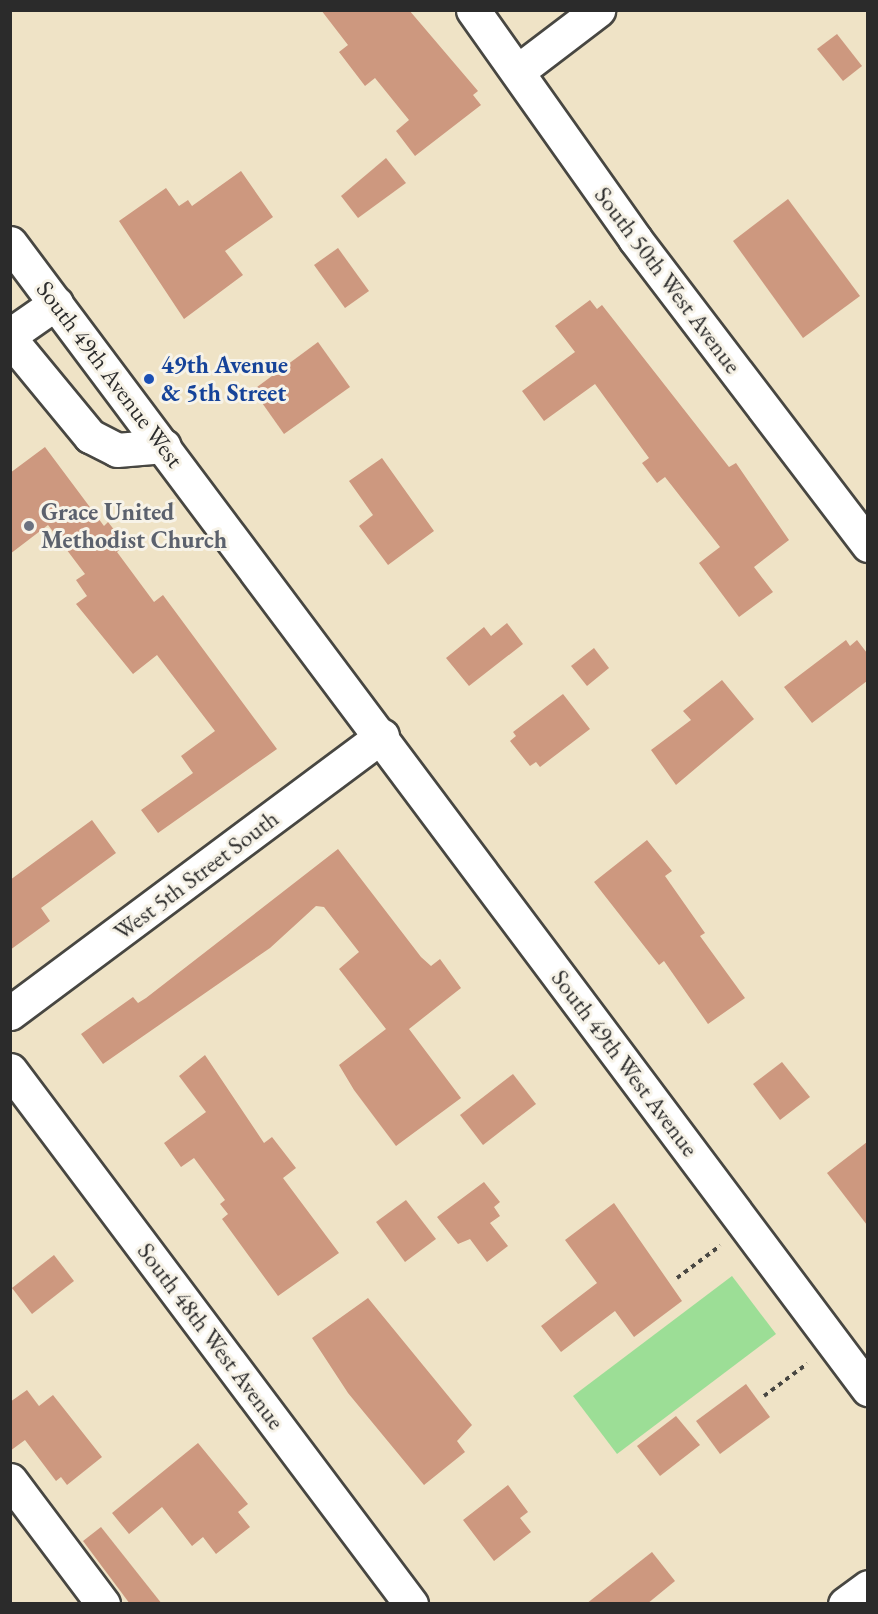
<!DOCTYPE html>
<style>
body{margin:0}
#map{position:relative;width:878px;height:1614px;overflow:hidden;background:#efe3c6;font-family:"EB Garamond",serif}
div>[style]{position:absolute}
.green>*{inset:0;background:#9cde96}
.building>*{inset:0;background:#cd987f}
.path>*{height:4px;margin-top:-2px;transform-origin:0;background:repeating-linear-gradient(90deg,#484742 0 4.5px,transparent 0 9px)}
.roads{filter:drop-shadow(2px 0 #484742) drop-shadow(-2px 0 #484742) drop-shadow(0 2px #484742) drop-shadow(0 -2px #484742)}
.minor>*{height:33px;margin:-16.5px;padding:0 16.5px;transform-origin:16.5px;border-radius:16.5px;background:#fff}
.dots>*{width:16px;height:16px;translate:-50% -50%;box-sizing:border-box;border:3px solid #f7f3e8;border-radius:50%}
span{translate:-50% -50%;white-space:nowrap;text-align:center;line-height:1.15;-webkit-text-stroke:6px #f7f3e8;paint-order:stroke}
.street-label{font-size:24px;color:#2b2b2b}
.transit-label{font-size:24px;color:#164399;font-weight:700}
.left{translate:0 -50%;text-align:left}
.worship-label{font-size:24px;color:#5b616d;font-weight:700}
.frame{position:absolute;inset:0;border:12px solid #2b2b2b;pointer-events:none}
</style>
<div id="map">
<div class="green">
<i style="clip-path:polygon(732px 1276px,776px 1334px,617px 1454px,573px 1396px)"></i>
</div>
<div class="building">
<i style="clip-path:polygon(321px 10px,409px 10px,478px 91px,473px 95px,481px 105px,415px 156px,396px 131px,409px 120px,375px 78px,365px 86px,339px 52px,348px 45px)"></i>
<i style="clip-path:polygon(837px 34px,862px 66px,843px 81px,817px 49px)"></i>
<i style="clip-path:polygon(386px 158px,406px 183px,358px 218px,341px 196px)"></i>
<i style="clip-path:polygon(241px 171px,273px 217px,225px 251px,243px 275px,184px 319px,119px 221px,166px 188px,179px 206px,188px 200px,192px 206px)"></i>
<i style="clip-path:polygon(788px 199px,860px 296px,803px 338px,733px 241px)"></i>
<i style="clip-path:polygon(338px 248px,369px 291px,345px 308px,314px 265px)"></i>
<i style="clip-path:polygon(590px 300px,597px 309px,602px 305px,729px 467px,736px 463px,789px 540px,754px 567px,773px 592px,739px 617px,699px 563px,720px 547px,665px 477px,657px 483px,642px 463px,649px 458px,595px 384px,544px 421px,522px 391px,575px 352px,555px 326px)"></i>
<i style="clip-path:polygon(318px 342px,350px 387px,284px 434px,253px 390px)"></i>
<i style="clip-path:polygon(45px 447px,104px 526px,108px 522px,126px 545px,117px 552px,154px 602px,163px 595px,277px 749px,158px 833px,141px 810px,193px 773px,181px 756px,215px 731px,157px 655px,133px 674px,76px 604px,87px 596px,76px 580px,85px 574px,48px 525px,10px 554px,10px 473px)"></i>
<i style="clip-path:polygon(382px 458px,434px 531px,388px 565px,359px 526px,373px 515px,349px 481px)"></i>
<i style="clip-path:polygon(507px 623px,523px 644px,469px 686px,446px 658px,484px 627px,491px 636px)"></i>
<i style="clip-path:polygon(846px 640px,850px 646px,857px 640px,867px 653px,867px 681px,812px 723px,784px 687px)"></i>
<i style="clip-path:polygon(594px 648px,609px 668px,587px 686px,571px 666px)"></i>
<i style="clip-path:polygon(722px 680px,754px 719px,676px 785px,651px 750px,691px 720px,683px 711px)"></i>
<i style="clip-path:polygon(563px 694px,590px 729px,540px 767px,536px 762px,530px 766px,510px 741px,516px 736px,513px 732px)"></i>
<i style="clip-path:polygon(92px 820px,116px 853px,41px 908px,50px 921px,10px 950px,10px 880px)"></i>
<i style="clip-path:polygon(647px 840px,672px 871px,665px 876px,705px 933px,700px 936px,745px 998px,708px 1024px,664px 961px,659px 965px,594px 882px)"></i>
<i style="clip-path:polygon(338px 849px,421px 957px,431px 966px,440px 959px,461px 988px,409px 1029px,461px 1098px,396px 1146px,354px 1090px,339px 1065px,386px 1029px,339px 969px,359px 952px,324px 907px,316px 906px,270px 948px,103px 1064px,81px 1034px,133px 997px,138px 1003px,146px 998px)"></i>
<i style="clip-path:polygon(205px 1055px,264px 1143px,272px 1137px,296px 1168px,283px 1178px,339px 1253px,278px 1296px,222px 1219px,228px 1214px,220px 1204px,225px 1200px,194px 1158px,181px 1167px,164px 1143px,206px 1112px,179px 1076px)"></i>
<i style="clip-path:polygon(782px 1062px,810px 1097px,780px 1120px,753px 1084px)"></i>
<i style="clip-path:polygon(513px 1074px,536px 1104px,483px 1145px,460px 1115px)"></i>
<i style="clip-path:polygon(867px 1142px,867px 1225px,827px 1173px)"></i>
<i style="clip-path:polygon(484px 1182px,500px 1202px,494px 1207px,500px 1216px,490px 1223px,508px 1246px,487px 1262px,470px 1239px,458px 1244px,437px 1217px)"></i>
<i style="clip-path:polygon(406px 1200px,436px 1239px,405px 1262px,376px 1222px)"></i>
<i style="clip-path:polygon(614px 1203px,682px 1301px,634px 1337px,615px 1311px,561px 1352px,541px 1326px,597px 1283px,565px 1240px)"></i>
<i style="clip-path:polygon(54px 1255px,74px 1281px,32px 1314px,12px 1288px)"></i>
<i style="clip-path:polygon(368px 1298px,472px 1425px,457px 1441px,465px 1452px,424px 1485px,348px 1393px,312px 1338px)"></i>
<i style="clip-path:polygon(746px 1384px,770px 1417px,720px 1454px,696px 1421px)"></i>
<i style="clip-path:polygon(27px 1390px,39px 1406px,53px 1395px,102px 1457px,67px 1485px,61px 1477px,56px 1481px,25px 1440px,10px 1451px,10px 1402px)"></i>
<i style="clip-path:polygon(676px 1416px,700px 1445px,660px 1476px,637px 1446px)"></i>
<i style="clip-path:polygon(198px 1443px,248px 1504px,238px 1512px,250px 1527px,216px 1554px,203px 1537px,192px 1546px,162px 1507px,129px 1534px,112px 1513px)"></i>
<i style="clip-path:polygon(508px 1485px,528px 1512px,520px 1518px,531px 1532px,494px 1561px,463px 1520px)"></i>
<i style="clip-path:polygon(101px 1527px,162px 1604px,130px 1604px,83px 1541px)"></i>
<i style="clip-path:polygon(652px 1552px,675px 1581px,647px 1604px,586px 1604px)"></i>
</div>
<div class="path">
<i style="left:677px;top:1278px;width:54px;rotate:-36.7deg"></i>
<i style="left:764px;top:1396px;width:54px;rotate:-36.7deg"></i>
</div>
<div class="roads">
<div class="minor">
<i style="left:473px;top:10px;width:281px;rotate:54.7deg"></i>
<i style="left:635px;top:239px;width:385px;rotate:52.7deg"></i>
<i style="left:518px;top:71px;width:101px;rotate:-37.3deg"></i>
<i style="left:10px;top:243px;width:1432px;rotate:53.18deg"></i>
<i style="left:10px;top:335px;width:56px;rotate:-34.8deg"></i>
<i style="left:10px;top:339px;width:126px;rotate:50.5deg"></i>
<i style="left:90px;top:436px;width:30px;rotate:27deg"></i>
<i style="left:117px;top:450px;width:47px;rotate:-4.9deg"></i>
<i style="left:10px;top:1013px;width:464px;rotate:-36.7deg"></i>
<i style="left:10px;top:1070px;width:668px;rotate:53.1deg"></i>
<i style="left:10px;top:1480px;width:155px;rotate:53.1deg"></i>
<i style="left:845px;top:1604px;width:29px;rotate:-36deg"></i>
</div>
</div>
<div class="dots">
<i style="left:149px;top:379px;background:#1a4fb4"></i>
<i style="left:29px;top:526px;background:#6b7280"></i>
</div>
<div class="street-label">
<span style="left:668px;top:280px;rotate:53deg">South 50th West Avenue</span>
<span style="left:110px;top:374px;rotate:53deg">South 49th Avenue West</span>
<span style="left:196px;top:875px;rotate:-37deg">West 5th Street South</span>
<span style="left:625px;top:1063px;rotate:53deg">South 49th West Avenue</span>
<span style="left:211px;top:1336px;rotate:53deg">South 48th West Avenue</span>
</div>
<div class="transit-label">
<span class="left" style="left:161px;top:379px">49th Avenue<br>&amp; 5th Street</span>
</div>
<div class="worship-label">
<span class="left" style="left:41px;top:526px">Grace United<br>Methodist Church</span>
</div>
<div class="frame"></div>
</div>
